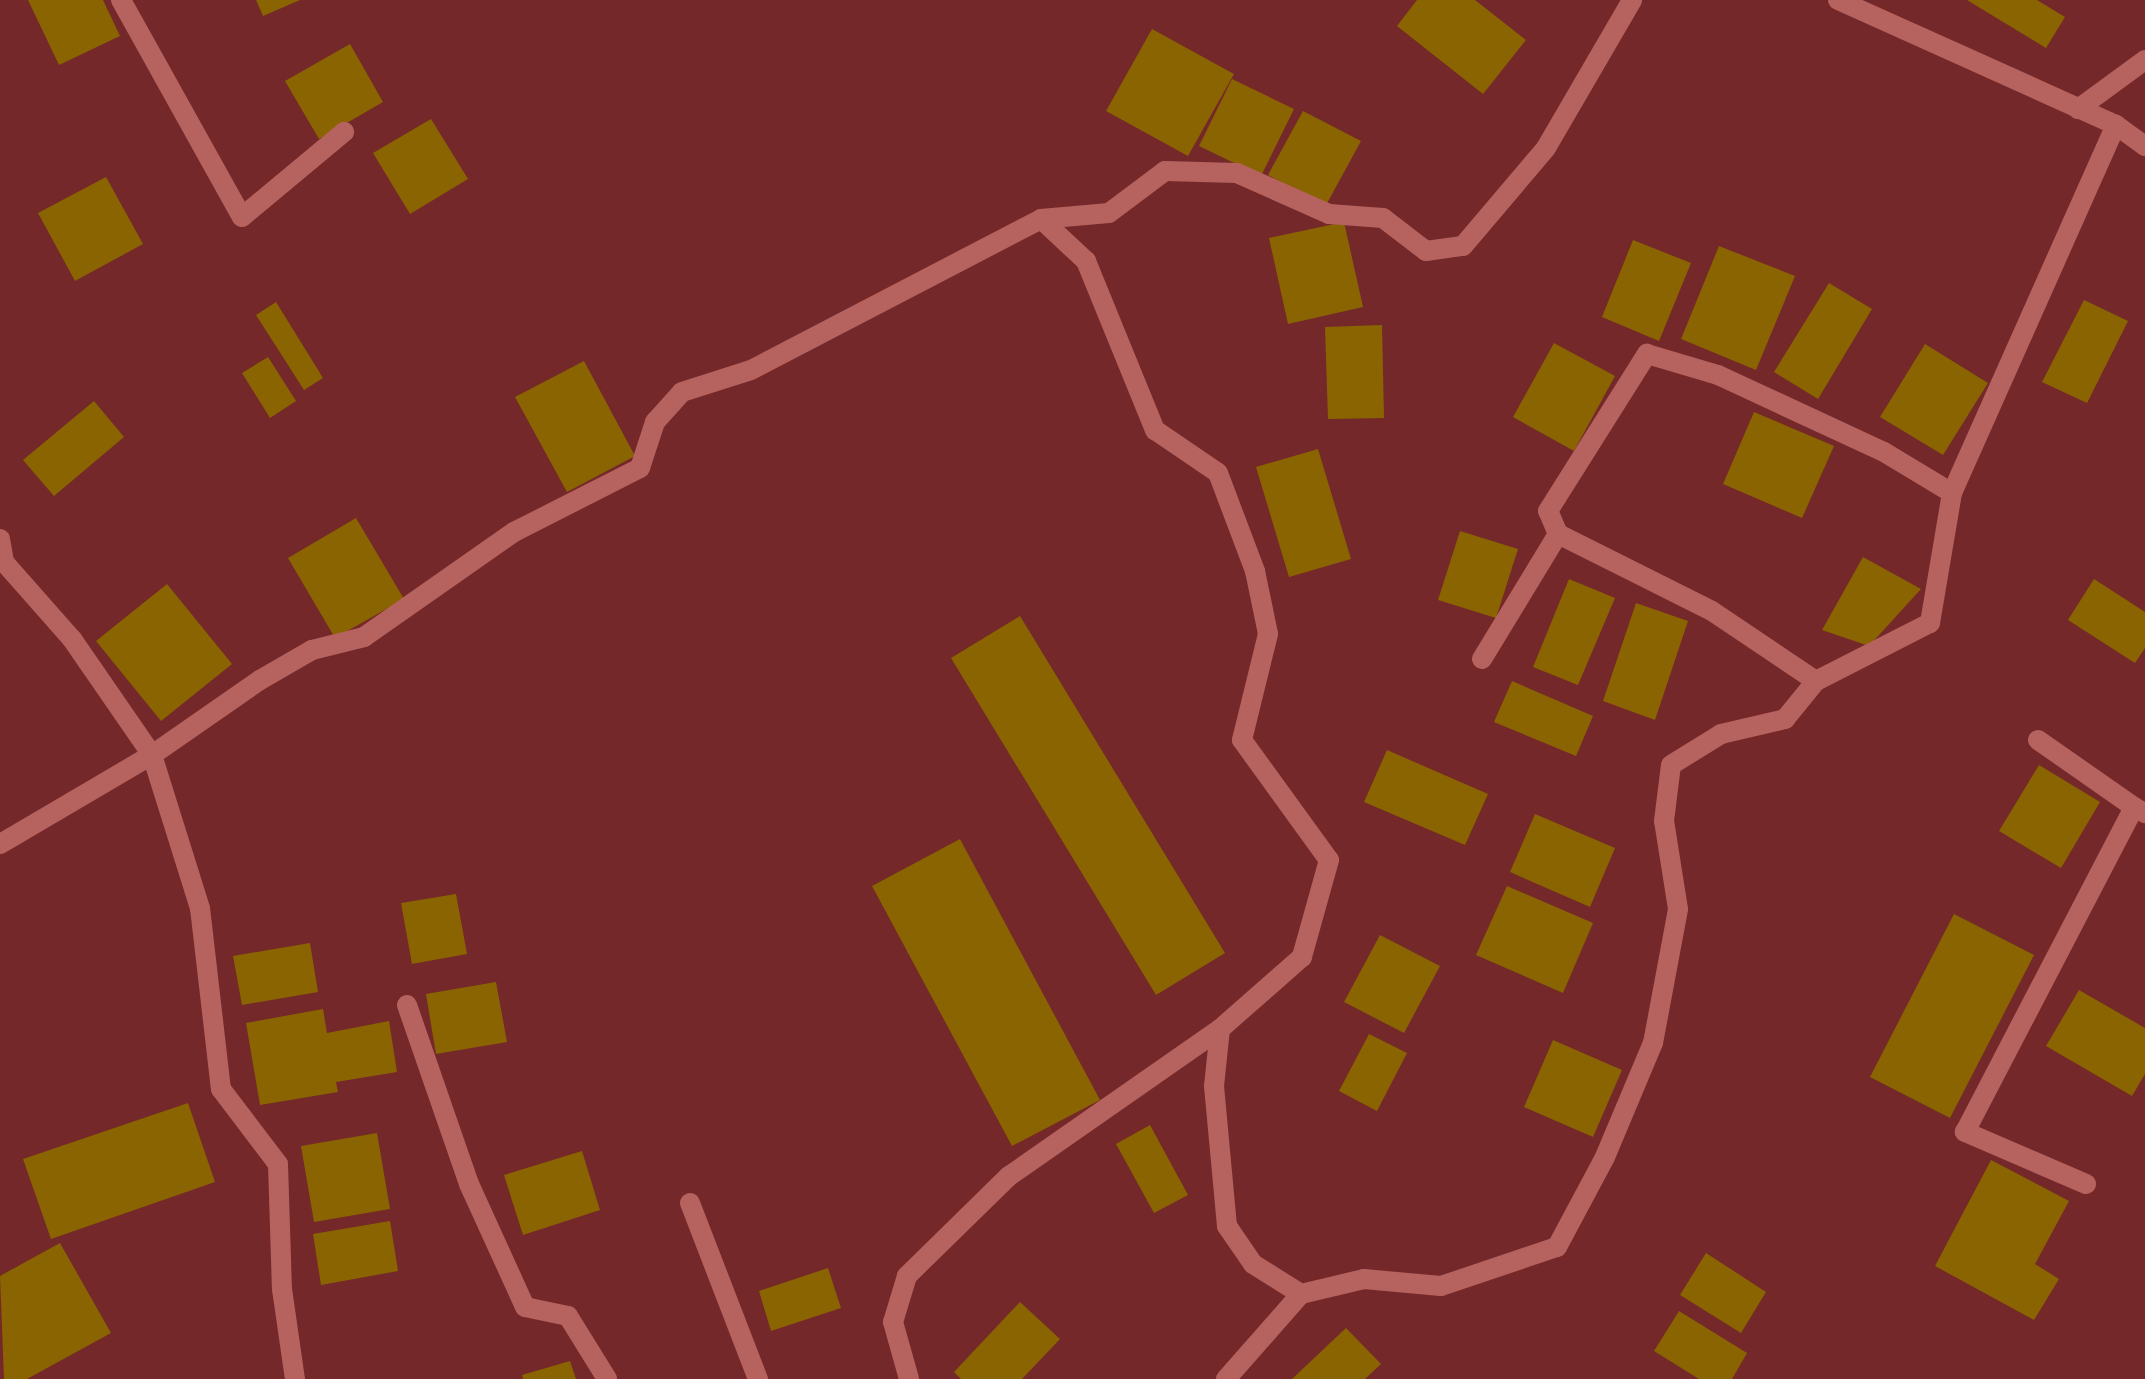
<!DOCTYPE html>
<style>
body{margin:0}
#map{position:relative;width:2145px;height:1379px;overflow:hidden;background:#752829;font-family:Karla,sans-serif}
div>[style]{position:absolute}
.building>*{inset:0;background:#896400}
.minor>*{height:20px;margin:-10px;padding:0 10px;transform-origin:10px;border-radius:10px;background:#b6625f}
span{translate:-50% -50%;white-space:nowrap;text-align:center;line-height:1.15;-webkit-text-stroke:7px #752829;paint-order:stroke}
</style>
<div id="map">
<div class="building">
<i style="clip-path:polygon(28px 0,103px 0,120px 36px,59px 65px)"></i>
<i style="clip-path:polygon(256px 0,300px 0,263px 16px)"></i>
<i style="clip-path:polygon(1417px 0,1475px 0,1526px 40px,1483px 94px,1397px 26px)"></i>
<i style="clip-path:polygon(1967px 0,2037px 0,2065px 17px,2046px 48px)"></i>
<i style="clip-path:polygon(1152px 29px,1234px 74px,1188px 156px,1106px 111px)"></i>
<i style="clip-path:polygon(350px 44px,383px 102px,319px 139px,285px 81px)"></i>
<i style="clip-path:polygon(1232px 79px,1294px 109px,1261px 176px,1199px 146px)"></i>
<i style="clip-path:polygon(1303px 111px,1361px 141px,1325px 207px,1268px 175px)"></i>
<i style="clip-path:polygon(431px 119px,468px 179px,410px 214px,373px 153px)"></i>
<i style="clip-path:polygon(106px 177px,143px 244px,75px 281px,38px 213px)"></i>
<i style="clip-path:polygon(1344px 222px,1363px 307px,1288px 324px,1269px 238px)"></i>
<i style="clip-path:polygon(1633px 240px,1691px 263px,1659px 341px,1602px 317px)"></i>
<i style="clip-path:polygon(1719px 246px,1795px 276px,1756px 370px,1681px 339px)"></i>
<i style="clip-path:polygon(1829px 283px,1872px 309px,1818px 399px,1774px 372px)"></i>
<i style="clip-path:polygon(2084px 300px,2128px 321px,2087px 403px,2042px 382px)"></i>
<i style="clip-path:polygon(276px 302px,323px 378px,304px 390px,256px 315px)"></i>
<i style="clip-path:polygon(1382px 325px,1384px 418px,1328px 419px,1325px 327px)"></i>
<i style="clip-path:polygon(1554px 343px,1615px 376px,1574px 451px,1513px 417px)"></i>
<i style="clip-path:polygon(1925px 344px,1988px 383px,1943px 455px,1880px 417px)"></i>
<i style="clip-path:polygon(268px 357px,296px 401px,270px 418px,242px 373px)"></i>
<i style="clip-path:polygon(584px 361px,635px 456px,567px 492px,515px 397px)"></i>
<i style="clip-path:polygon(94px 401px,124px 437px,54px 496px,23px 460px)"></i>
<i style="clip-path:polygon(1754px 412px,1834px 446px,1802px 518px,1723px 484px)"></i>
<i style="clip-path:polygon(1318px 449px,1351px 559px,1289px 577px,1256px 467px)"></i>
<i style="clip-path:polygon(356px 518px,404px 599px,335px 638px,288px 558px)"></i>
<i style="clip-path:polygon(1460px 531px,1518px 549px,1496px 618px,1438px 600px)"></i>
<i style="clip-path:polygon(1863px 557px,1921px 589px,1869px 646px,1822px 630px)"></i>
<i style="clip-path:polygon(1569px 579px,1615px 598px,1578px 685px,1533px 667px)"></i>
<i style="clip-path:polygon(2094px 579px,2145px 612px,2145px 648px,2135px 663px,2068px 620px)"></i>
<i style="clip-path:polygon(167px 584px,232px 664px,161px 721px,96px 641px)"></i>
<i style="clip-path:polygon(1636px 603px,1688px 621px,1655px 720px,1603px 701px)"></i>
<i style="clip-path:polygon(1020px 616px,1225px 953px,1156px 995px,951px 658px)"></i>
<i style="clip-path:polygon(1512px 681px,1593px 716px,1576px 756px,1494px 722px)"></i>
<i style="clip-path:polygon(1387px 750px,1488px 794px,1465px 845px,1364px 802px)"></i>
<i style="clip-path:polygon(2039px 765px,2100px 802px,2061px 868px,1999px 831px)"></i>
<i style="clip-path:polygon(1535px 814px,1615px 848px,1590px 907px,1510px 872px)"></i>
<i style="clip-path:polygon(960px 839px,1100px 1100px,1012px 1146px,872px 886px)"></i>
<i style="clip-path:polygon(1507px 886px,1593px 923px,1563px 993px,1476px 955px)"></i>
<i style="clip-path:polygon(456px 894px,467px 954px,412px 964px,401px 903px)"></i>
<i style="clip-path:polygon(1954px 914px,2034px 955px,1950px 1118px,1870px 1077px)"></i>
<i style="clip-path:polygon(1380px 935px,1440px 966px,1404px 1033px,1344px 1002px)"></i>
<i style="clip-path:polygon(310px 943px,318px 992px,242px 1005px,233px 956px)"></i>
<i style="clip-path:polygon(496px 982px,507px 1042px,436px 1054px,426px 994px)"></i>
<i style="clip-path:polygon(2079px 990px,2145px 1028px,2145px 1074px,2132px 1096px,2046px 1046px)"></i>
<i style="clip-path:polygon(323px 1009px,327px 1033px,389px 1021px,397px 1072px,336px 1082px,338px 1092px,260px 1105px,246px 1023px)"></i>
<i style="clip-path:polygon(1369px 1034px,1407px 1053px,1377px 1111px,1339px 1091px)"></i>
<i style="clip-path:polygon(1553px 1040px,1622px 1070px,1593px 1137px,1524px 1107px)"></i>
<i style="clip-path:polygon(188px 1103px,215px 1182px,51px 1239px,23px 1159px)"></i>
<i style="clip-path:polygon(1150px 1125px,1188px 1195px,1154px 1213px,1116px 1144px)"></i>
<i style="clip-path:polygon(377px 1133px,390px 1209px,314px 1222px,301px 1146px)"></i>
<i style="clip-path:polygon(582px 1151px,600px 1210px,523px 1235px,504px 1175px)"></i>
<i style="clip-path:polygon(1991px 1160px,2069px 1201px,2035px 1264px,2059px 1279px,2034px 1320px,1935px 1266px)"></i>
<i style="clip-path:polygon(390px 1221px,398px 1271px,321px 1285px,313px 1234px)"></i>
<i style="clip-path:polygon(60px 1243px,111px 1333px,27px 1379px,4px 1379px,0 1276px)"></i>
<i style="clip-path:polygon(1706px 1253px,1766px 1292px,1741px 1333px,1680px 1295px)"></i>
<i style="clip-path:polygon(828px 1268px,841px 1308px,771px 1331px,759px 1291px)"></i>
<i style="clip-path:polygon(1020px 1302px,1060px 1339px,1022px 1379px,961px 1379px,954px 1372px)"></i>
<i style="clip-path:polygon(1679px 1311px,1747px 1353px,1732px 1379px,1699px 1379px,1654px 1351px)"></i>
<i style="clip-path:polygon(1346px 1328px,1381px 1364px,1365px 1379px,1292px 1379px)"></i>
<i style="clip-path:polygon(570px 1361px,576px 1379px,523px 1379px,522px 1375px)"></i>
</div>
<div class="minor">
<i style="left:121px;top:0;width:248px;rotate:60.9deg"></i>
<i style="left:242px;top:217px;width:133px;rotate:-39.8deg"></i>
<i style="left:1838px;top:0;width:305px;rotate:24.2deg"></i>
<i style="left:2116px;top:125px;width:36px;rotate:36deg"></i>
<i style="left:2078px;top:109px;width:83px;rotate:-36.2deg"></i>
<i style="left:1041px;top:219px;width:68px;rotate:-5deg"></i>
<i style="left:1109px;top:213px;width:70px;rotate:-36.9deg"></i>
<i style="left:1165px;top:171px;width:72px;rotate:1.6deg"></i>
<i style="left:1237px;top:173px;width:101px;rotate:24deg"></i>
<i style="left:1329px;top:214px;width:54px;rotate:4.2deg"></i>
<i style="left:1383px;top:218px;width:54px;rotate:37.5deg"></i>
<i style="left:1426px;top:251px;width:37px;rotate:-8deg"></i>
<i style="left:1463px;top:246px;width:128px;rotate:-49.7deg"></i>
<i style="left:1546px;top:148px;width:171px;rotate:-59.8deg"></i>
<i style="left:0;top:539px;width:23px;rotate:80deg"></i>
<i style="left:4px;top:562px;width:103px;rotate:48.6deg"></i>
<i style="left:72px;top:639px;width:141px;rotate:55.4deg"></i>
<i style="left:152px;top:755px;width:131px;rotate:-34.8deg"></i>
<i style="left:260px;top:680px;width:60px;rotate:-30deg"></i>
<i style="left:312px;top:650px;width:54px;rotate:-14deg"></i>
<i style="left:364px;top:637px;width:183px;rotate:-35deg"></i>
<i style="left:514px;top:532px;width:141px;rotate:-26.9deg"></i>
<i style="left:640px;top:468px;width:48px;rotate:-71.9deg"></i>
<i style="left:655px;top:422px;width:40px;rotate:-48deg"></i>
<i style="left:682px;top:392px;width:72px;rotate:-17.7deg"></i>
<i style="left:751px;top:370px;width:327px;rotate:-27.5deg"></i>
<i style="left:1041px;top:219px;width:62px;rotate:43deg"></i>
<i style="left:1086px;top:261px;width:183px;rotate:67.8deg"></i>
<i style="left:1155px;top:430px;width:76px;rotate:34.3deg"></i>
<i style="left:1218px;top:473px;width:105px;rotate:69.3deg"></i>
<i style="left:1255px;top:571px;width:64px;rotate:78.3deg"></i>
<i style="left:1268px;top:634px;width:109px;rotate:103.8deg"></i>
<i style="left:1242px;top:740px;width:148px;rotate:54.1deg"></i>
<i style="left:1329px;top:860px;width:101px;rotate:105.6deg"></i>
<i style="left:1302px;top:957px;width:109px;rotate:138.7deg"></i>
<i style="left:1220px;top:1029px;width:257px;rotate:145.1deg"></i>
<i style="left:1009px;top:1176px;width:143px;rotate:135.6deg"></i>
<i style="left:907px;top:1276px;width:48px;rotate:106.9deg"></i>
<i style="left:893px;top:1322px;width:59px;rotate:74.3deg"></i>
<i style="left:1482px;top:659px;width:146px;rotate:-58.7deg"></i>
<i style="left:1816px;top:681px;width:125px;rotate:-146.1deg"></i>
<i style="left:1712px;top:611px;width:172px;rotate:-153.4deg"></i>
<i style="left:1558px;top:534px;width:25px;rotate:-113deg"></i>
<i style="left:1548px;top:511px;width:186px;rotate:-57.8deg"></i>
<i style="left:1647px;top:354px;width:74px;rotate:16.5deg"></i>
<i style="left:1718px;top:375px;width:183px;rotate:24.9deg"></i>
<i style="left:1884px;top:452px;width:79px;rotate:31.1deg"></i>
<i style="left:2038px;top:740px;width:117px;rotate:34.9deg"></i>
<i style="left:0;top:844px;width:176px;rotate:-30.4deg"></i>
<i style="left:152px;top:755px;width:160px;rotate:72.6deg"></i>
<i style="left:200px;top:908px;width:182px;rotate:83.4deg"></i>
<i style="left:221px;top:1089px;width:94px;rotate:52.8deg"></i>
<i style="left:278px;top:1164px;width:125px;rotate:88.2deg"></i>
<i style="left:282px;top:1289px;width:91px;rotate:81.8deg"></i>
<i style="left:407px;top:1005px;width:189px;rotate:70.9deg"></i>
<i style="left:469px;top:1184px;width:135px;rotate:65.5deg"></i>
<i style="left:525px;top:1307px;width:44px;rotate:11.8deg"></i>
<i style="left:568px;top:1316px;width:74px;rotate:58.2deg"></i>
<i style="left:1220px;top:1029px;width:57px;rotate:96deg"></i>
<i style="left:1214px;top:1086px;width:141px;rotate:84.7deg"></i>
<i style="left:1227px;top:1226px;width:46px;rotate:55.6deg"></i>
<i style="left:1253px;top:1264px;width:57px;rotate:32deg"></i>
<i style="left:2086px;top:1184px;width:132px;rotate:-156.7deg"></i>
<i style="left:1965px;top:1132px;width:366px;rotate:-62.5deg"></i>
<i style="left:2134px;top:807px;width:13px;rotate:29deg"></i>
<i style="left:690px;top:1203px;width:189px;rotate:68.9deg"></i>
<i style="left:1226px;top:1379px;width:113px;rotate:-48.6deg"></i>
<i style="left:1301px;top:1294px;width:65px;rotate:-13.4deg"></i>
<i style="left:1364px;top:1279px;width:77px;rotate:5.2deg"></i>
<i style="left:1441px;top:1286px;width:122px;rotate:-18.6deg"></i>
<i style="left:1557px;top:1247px;width:102px;rotate:-61.9deg"></i>
<i style="left:1605px;top:1157px;width:124px;rotate:-67.2deg"></i>
<i style="left:1653px;top:1043px;width:136px;rotate:-79.4deg"></i>
<i style="left:1678px;top:909px;width:89px;rotate:-99deg"></i>
<i style="left:1664px;top:821px;width:56px;rotate:-82.9deg"></i>
<i style="left:1671px;top:765px;width:59px;rotate:-31.8deg"></i>
<i style="left:1721px;top:734px;width:66px;rotate:-13.2deg"></i>
<i style="left:1785px;top:719px;width:49px;rotate:-50.8deg"></i>
<i style="left:1816px;top:681px;width:128px;rotate:-27deg"></i>
<i style="left:1930px;top:623px;width:132px;rotate:-80.4deg"></i>
<i style="left:1952px;top:493px;width:403px;rotate:-66deg"></i>
</div>
</div>
